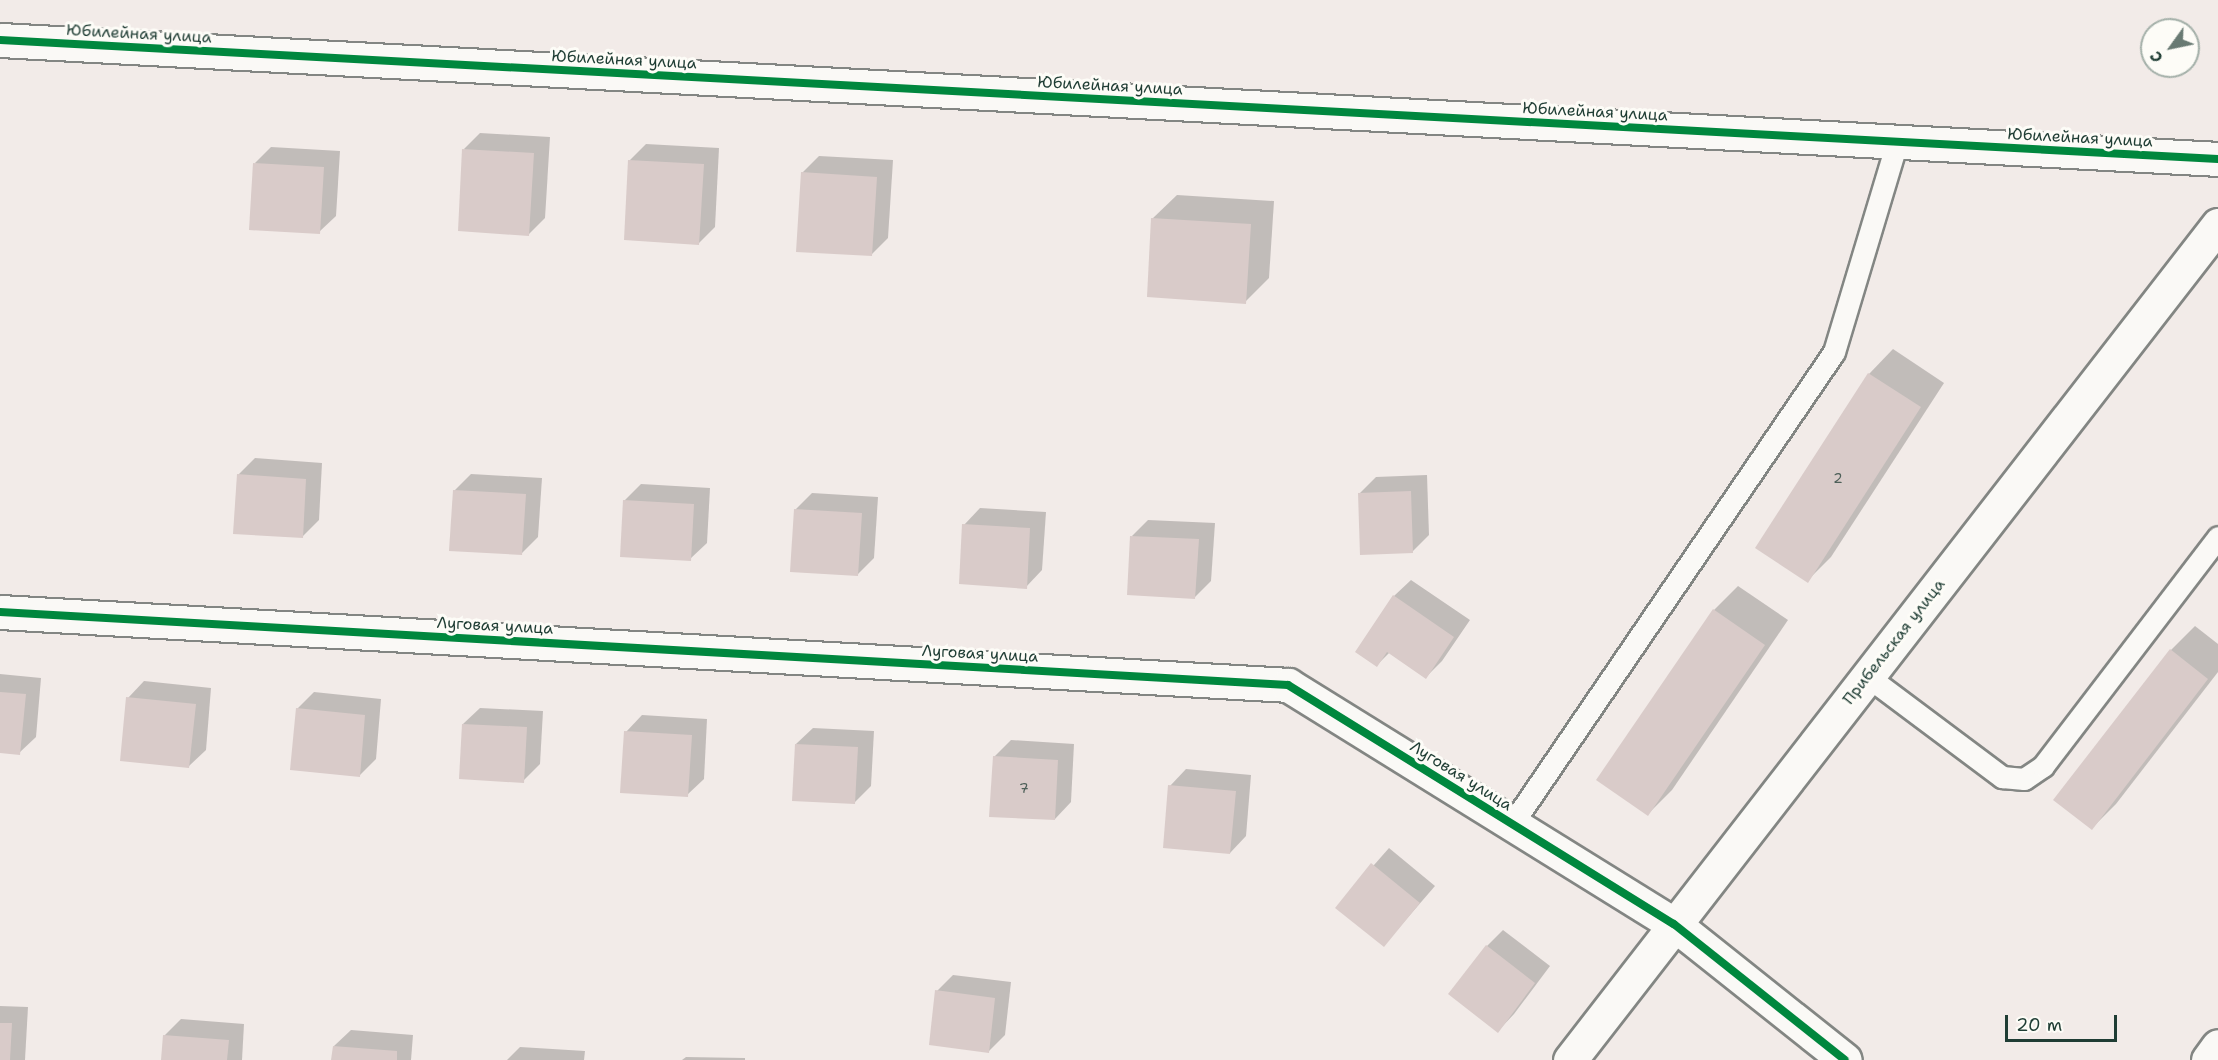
<!DOCTYPE html>
<meta charset="utf-8">
<style>
body{margin:0}
#map{position:relative;width:2218px;height:1060px;overflow:hidden;background:#f2ebe8;font-family:"Shantell Sans",sans-serif}
div>[style]{position:absolute}
.shadow>*{inset:0;background:#0003}
.building>*{inset:0;background:#d9cbc9}
.roads{filter:drop-shadow(2px 0 #838683) drop-shadow(-2px 0 #838683) drop-shadow(0 2px #838683) drop-shadow(0 -2px #838683)}
.lane>*{height:21px;margin:-10.5px;padding:0 10.5px;transform-origin:10.5px;border-radius:10.5px;background:#faf9f6}
.street>*{height:33px;margin:-16.5px;padding:0 16.5px;transform-origin:16.5px;border-radius:16.5px;background:#faf9f6}
.cycleway>*{height:8px;margin:-4px;padding:0 4px;transform-origin:4px;border-radius:4px;background:#00873e}
span{translate:-50% -50%;white-space:nowrap;text-align:center;line-height:1.15;-webkit-text-stroke:6px #fdfcf7;paint-order:stroke}
.number-label{font-size:14px;color:#4e6059}
.number-label span{-webkit-text-stroke-width:0}
.street-label{font-size:16px;color:#1f3d34}
.north{position:absolute;left:2140px;top:18px;width:60px;height:60px;box-sizing:border-box;background:#fdfcf7;border:2px solid #a4b0a9;border-radius:50%;rotate:237deg;font-size:16px;font-weight:700;line-height:24px;text-align:center;color:#1f3d34}
.north::after{content:'';display:block;margin:auto;width:21px;height:27px;background:#697a73;clip-path:polygon(50% 0,100% 100%,50% 72%,0 100%)}
.scale{position:absolute;left:2005px;top:1015px;width:112px;height:27px;box-sizing:border-box;border:3px solid #1f3d34;border-top:0;padding-left:8px;font-size:18px;line-height:21px;white-space:nowrap;color:#1f3d34;-webkit-text-stroke:4px #fdfcf7;paint-order:stroke}
</style>
<div id="map">
<div class="shadow">
<i style="clip-path:polygon(480px 133px,550px 137px,545px 218px,529px 234px,464px 149px)"></i>
<i style="clip-path:polygon(646px 144px,719px 148px,715px 227px,698px 244px,629px 161px)"></i>
<i style="clip-path:polygon(271px 147px,340px 151px,336px 216px,319px 232px,255px 163px)"></i>
<i style="clip-path:polygon(819px 156px,893px 160px,888px 238px,872px 254px,802px 173px)"></i>
<i style="clip-path:polygon(1177px 195px,1274px 201px,1269px 278px,1245px 302px,1152px 219px)"></i>
<i style="clip-path:polygon(1893px 349px,1944px 383px,1831px 557px,1807px 581px,1757px 548px,1869px 374px)"></i>
<i style="clip-path:polygon(255px 458px,322px 463px,319px 520px,302px 537px,238px 475px)"></i>
<i style="clip-path:polygon(471px 474px,542px 478px,538px 537px,522px 553px,454px 491px)"></i>
<i style="clip-path:polygon(1427px 475px,1429px 535px,1412px 552px,1359px 494px,1376px 477px)"></i>
<i style="clip-path:polygon(641px 484px,710px 488px,707px 543px,690px 559px,624px 501px)"></i>
<i style="clip-path:polygon(812px 493px,878px 497px,874px 558px,857px 575px,795px 510px)"></i>
<i style="clip-path:polygon(980px 508px,1046px 512px,1042px 570px,1026px 587px,964px 525px)"></i>
<i style="clip-path:polygon(1148px 520px,1215px 523px,1211px 581px,1195px 597px,1132px 536px)"></i>
<i style="clip-path:polygon(1411px 580px,1470px 620px,1442px 661px,1426px 677px,1390px 652px,1377px 665px,1394px 596px)"></i>
<i style="clip-path:polygon(1738px 586px,1788px 620px,1672px 790px,1648px 814px,1598px 780px,1714px 610px)"></i>
<i style="clip-path:polygon(2195px 626px,2218px 644px,2218px 672px,2116px 804px,2092px 828px,2171px 650px)"></i>
<i style="clip-path:polygon(0 674px,41px 678px,36px 737px,19px 753px,0 751px)"></i>
<i style="clip-path:polygon(144px 681px,211px 688px,206px 750px,189px 766px,128px 698px)"></i>
<i style="clip-path:polygon(314px 692px,381px 699px,376px 759px,359px 776px,297px 709px)"></i>
<i style="clip-path:polygon(480px 708px,543px 711px,540px 764px,523px 781px,463px 724px)"></i>
<i style="clip-path:polygon(642px 715px,707px 719px,704px 779px,687px 795px,626px 732px)"></i>
<i style="clip-path:polygon(813px 728px,874px 731px,871px 786px,854px 803px,796px 744px)"></i>
<i style="clip-path:polygon(1011px 740px,1074px 744px,1071px 802px,1055px 819px,994px 757px)"></i>
<i style="clip-path:polygon(1186px 769px,1251px 775px,1246px 836px,1230px 853px,1170px 786px)"></i>
<i style="clip-path:polygon(1389px 848px,1435px 886px,1384px 945px,1337px 907px)"></i>
<i style="clip-path:polygon(1503px 930px,1550px 966px,1514px 1014px,1498px 1031px,1487px 946px)"></i>
<i style="clip-path:polygon(953px 975px,1011px 982px,1005px 1035px,989px 1051px,937px 991px)"></i>
<i style="clip-path:polygon(0 1006px,28px 1007px,25px 1060px,0 1060px)"></i>
<i style="clip-path:polygon(181px 1019px,244px 1024px,242px 1060px,162px 1060px,164px 1036px)"></i>
<i style="clip-path:polygon(351px 1030px,413px 1035px,411px 1060px,333px 1060px,334px 1046px)"></i>
<i style="clip-path:polygon(520px 1047px,585px 1051px,584px 1060px,507px 1060px)"></i>
<i style="clip-path:polygon(686px 1057px,745px 1058px,745px 1060px,682px 1060px)"></i>
</div>
<div class="building">
<i style="clip-path:polygon(462px 149px,534px 153px,529px 236px,458px 231px)"></i>
<i style="clip-path:polygon(628px 160px,704px 164px,699px 245px,624px 240px)"></i>
<i style="clip-path:polygon(253px 163px,324px 167px,320px 234px,249px 230px)"></i>
<i style="clip-path:polygon(801px 172px,877px 177px,872px 256px,796px 252px)"></i>
<i style="clip-path:polygon(1151px 218px,1251px 224px,1246px 304px,1147px 297px)"></i>
<i style="clip-path:polygon(1868px 373px,1921px 407px,1808px 583px,1755px 548px)"></i>
<i style="clip-path:polygon(237px 474px,306px 479px,303px 538px,233px 534px)"></i>
<i style="clip-path:polygon(453px 490px,526px 494px,522px 555px,449px 551px)"></i>
<i style="clip-path:polygon(1411px 491px,1413px 553px,1360px 555px,1358px 493px)"></i>
<i style="clip-path:polygon(623px 500px,694px 504px,691px 561px,620px 557px)"></i>
<i style="clip-path:polygon(794px 509px,862px 513px,858px 576px,790px 572px)"></i>
<i style="clip-path:polygon(962px 524px,1030px 528px,1027px 589px,959px 584px)"></i>
<i style="clip-path:polygon(1130px 536px,1199px 539px,1195px 599px,1127px 595px)"></i>
<i style="clip-path:polygon(1393px 595px,1454px 637px,1426px 679px,1387px 652px,1377px 667px,1355px 652px)"></i>
<i style="clip-path:polygon(1713px 609px,1765px 645px,1648px 816px,1596px 780px)"></i>
<i style="clip-path:polygon(2170px 649px,2208px 679px,2092px 830px,2053px 800px)"></i>
<i style="clip-path:polygon(0 692px,26px 694px,20px 755px,0 753px)"></i>
<i style="clip-path:polygon(126px 697px,196px 704px,189px 768px,120px 761px)"></i>
<i style="clip-path:polygon(296px 708px,365px 715px,360px 777px,290px 770px)"></i>
<i style="clip-path:polygon(462px 724px,527px 727px,524px 783px,459px 779px)"></i>
<i style="clip-path:polygon(624px 731px,692px 735px,688px 797px,620px 793px)"></i>
<i style="clip-path:polygon(795px 744px,858px 747px,855px 804px,792px 801px)"></i>
<i style="clip-path:polygon(993px 756px,1058px 760px,1055px 820px,989px 817px)"></i>
<i style="clip-path:polygon(1168px 785px,1236px 791px,1230px 854px,1163px 848px)"></i>
<i style="clip-path:polygon(1371px 863px,1420px 903px,1384px 947px,1335px 908px)"></i>
<i style="clip-path:polygon(1486px 945px,1535px 983px,1498px 1033px,1448px 994px)"></i>
<i style="clip-path:polygon(935px 990px,995px 998px,989px 1053px,929px 1045px)"></i>
<i style="clip-path:polygon(0 1023px,12px 1023px,10px 1060px,0 1060px)"></i>
<i style="clip-path:polygon(163px 1035px,229px 1040px,227px 1060px,161px 1060px)"></i>
<i style="clip-path:polygon(333px 1046px,397px 1051px,397px 1060px,331px 1060px)"></i>
</div>
<div class="roads">
<div class="lane">
<i style="left:1867px;top:676px;width:169px;rotate:36.8deg"></i>
<i style="left:2002px;top:777px;width:22px;rotate:5deg"></i>
<i style="left:2024px;top:779px;width:23px;rotate:-34deg"></i>
<i style="left:2043px;top:766px;width:288px;rotate:-52.6deg"></i>
<i style="left:1512px;top:824px;width:571px;rotate:-55.7deg"></i>
<i style="left:1834px;top:352px;width:219px;rotate:-73.3deg"></i>
</div>
<div class="street">
<i style="left:0;top:40px;width:2221px;rotate:3.07deg"></i>
<i style="left:0;top:612px;width:1290px;rotate:3.24deg"></i>
<i style="left:1288px;top:685px;width:454px;rotate:31.8deg"></i>
<i style="left:1674px;top:924px;width:218px;rotate:38.5deg"></i>
<i style="left:1570px;top:1060px;width:1057px;rotate:-52.19deg"></i>
<i style="left:2208px;top:1060px;width:17px;rotate:-54deg"></i>
</div>
</div>
<div class="cycleway">
<i style="left:0;top:40px;width:2221px;rotate:3.07deg"></i>
<i style="left:0;top:612px;width:1290px;rotate:3.24deg"></i>
<i style="left:1288px;top:685px;width:454px;rotate:31.8deg"></i>
<i style="left:1674px;top:924px;width:218px;rotate:38.5deg"></i>
</div>
<div class="number-label">
<span style="left:1838px;top:478px">2</span>
<span style="left:1024px;top:788px">7</span>
</div>
<div class="street-label">
<span style="left:139px;top:34px;rotate:3deg">Юбилейная улица</span>
<span style="left:624px;top:60px;rotate:3deg">Юбилейная улица</span>
<span style="left:1110px;top:86px;rotate:3deg">Юбилейная улица</span>
<span style="left:1595px;top:112px;rotate:3deg">Юбилейная улица</span>
<span style="left:2080px;top:138px;rotate:3deg">Юбилейная улица</span>
<span style="left:495px;top:626px;rotate:3deg">Луговая улица</span>
<span style="left:1894px;top:642px;rotate:-52deg">Прибельская улица</span>
<span style="left:980px;top:654px;rotate:3deg">Луговая улица</span>
<span style="left:1461px;top:776px;rotate:32deg">Луговая улица</span>
</div>
<div class="north">С</div>
<div class="scale">20 m</div>
</div>
